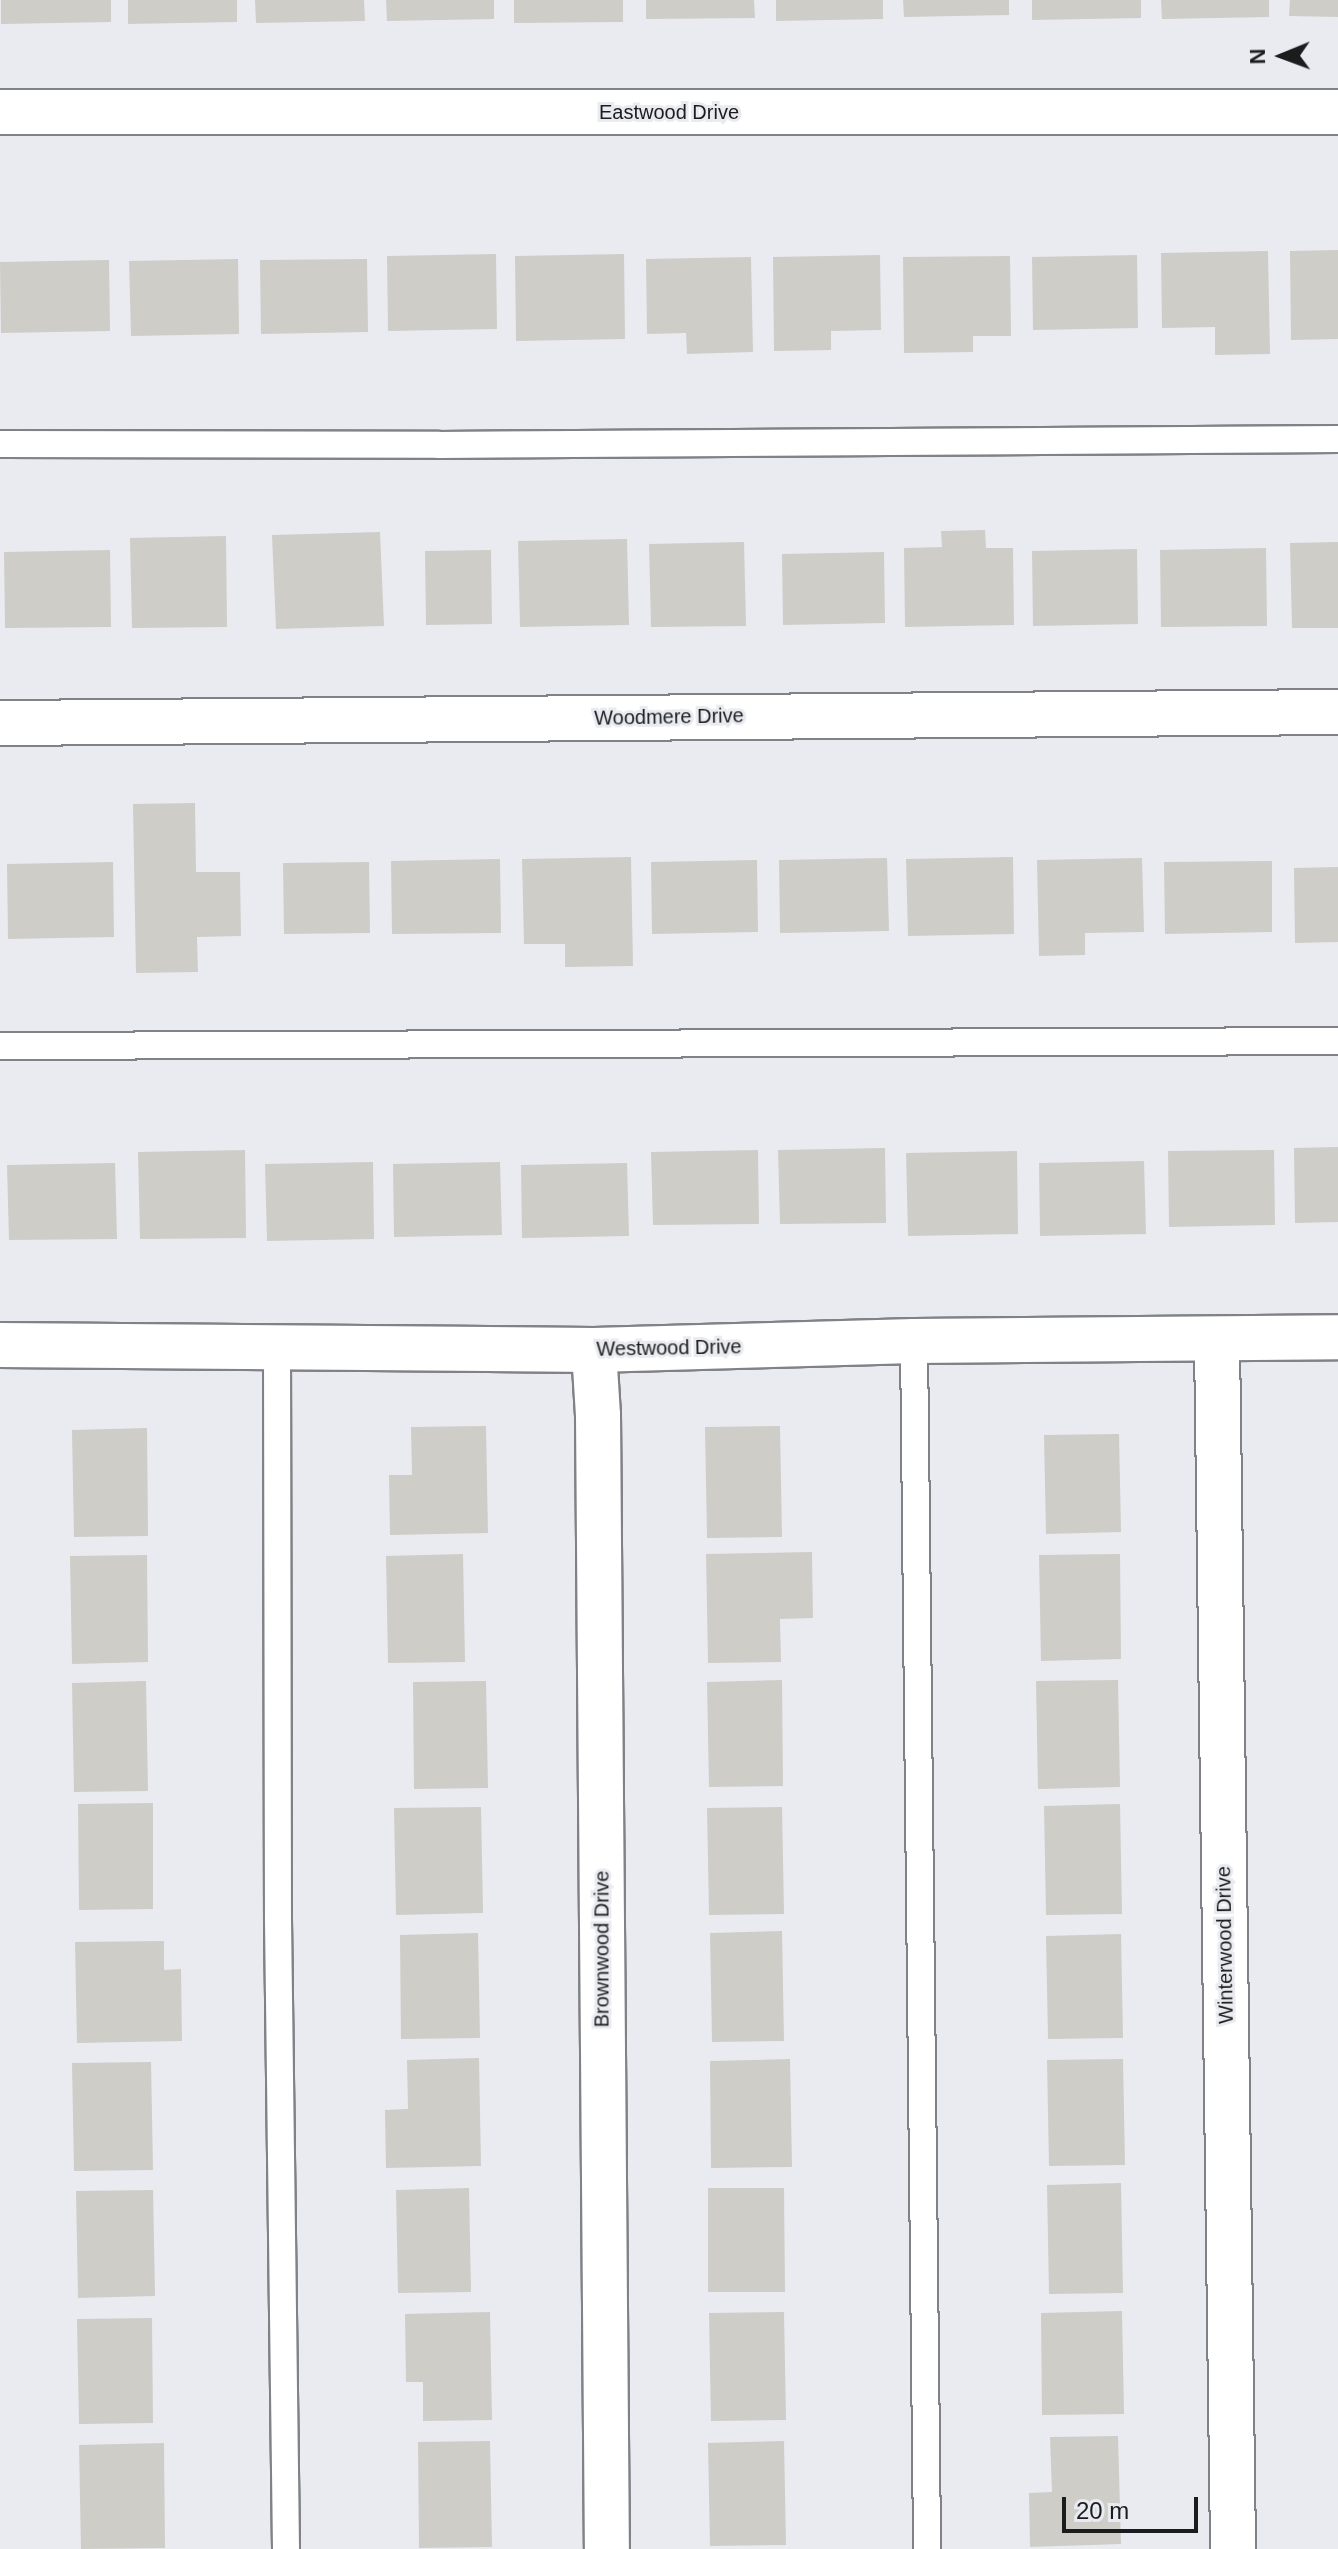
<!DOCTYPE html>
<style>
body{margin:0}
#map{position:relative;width:1338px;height:2549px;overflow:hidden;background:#e9ebf1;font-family:Helvetica,sans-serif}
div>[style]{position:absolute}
.building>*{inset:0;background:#cecdc7}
.roads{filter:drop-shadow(2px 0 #808287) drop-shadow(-2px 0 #808287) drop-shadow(0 2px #808287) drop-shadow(0 -2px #808287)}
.service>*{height:26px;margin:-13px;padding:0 13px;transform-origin:13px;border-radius:13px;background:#fff}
.minor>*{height:44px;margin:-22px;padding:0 22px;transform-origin:22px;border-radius:22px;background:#fff}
span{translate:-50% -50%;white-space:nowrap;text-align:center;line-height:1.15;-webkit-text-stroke:6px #e9ebf1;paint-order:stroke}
.street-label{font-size:20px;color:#1b1c1e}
.north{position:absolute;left:1242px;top:16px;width:80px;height:80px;-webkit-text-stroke:6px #e9ebf1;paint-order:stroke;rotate:269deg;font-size:22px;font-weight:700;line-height:32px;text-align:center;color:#1b1c1e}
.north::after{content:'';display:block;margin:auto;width:28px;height:36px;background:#1b1c1e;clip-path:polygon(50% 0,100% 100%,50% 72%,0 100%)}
.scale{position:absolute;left:1062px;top:2497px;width:136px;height:36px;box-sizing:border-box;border:4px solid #1b1c1e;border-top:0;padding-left:10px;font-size:24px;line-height:28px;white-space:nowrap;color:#1b1c1e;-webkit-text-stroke:6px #e9ebf1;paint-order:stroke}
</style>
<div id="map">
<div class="building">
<i style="clip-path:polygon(1px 0,111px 0,111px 22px,1px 24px)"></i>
<i style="clip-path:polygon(128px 0,237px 0,237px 22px,128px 24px)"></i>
<i style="clip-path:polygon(255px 0,364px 0,365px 21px,256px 23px)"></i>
<i style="clip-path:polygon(386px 0,494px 0,494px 19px,387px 21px)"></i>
<i style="clip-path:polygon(514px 0,623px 0,623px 22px,514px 23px)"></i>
<i style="clip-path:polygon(646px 0,754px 0,755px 18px,646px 19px)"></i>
<i style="clip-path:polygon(776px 0,883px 0,883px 19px,776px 21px)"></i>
<i style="clip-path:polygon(903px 0,1009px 0,1009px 15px,904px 17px)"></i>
<i style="clip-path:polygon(1032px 0,1141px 0,1141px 18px,1032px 20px)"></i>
<i style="clip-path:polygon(1161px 0,1269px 0,1269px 17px,1162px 19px)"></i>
<i style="clip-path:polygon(1290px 0,1338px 0,1338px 17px,1289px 16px)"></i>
<i style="clip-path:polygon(1338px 250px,1338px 339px,1291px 340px,1290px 251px)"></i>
<i style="clip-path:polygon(1268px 251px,1270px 354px,1215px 355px,1215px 327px,1162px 328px,1161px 253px)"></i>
<i style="clip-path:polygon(496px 254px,497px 329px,388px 331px,387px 256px)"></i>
<i style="clip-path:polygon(624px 254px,625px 339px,516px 341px,515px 256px)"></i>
<i style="clip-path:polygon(880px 255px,881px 330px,831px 331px,831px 350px,774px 351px,773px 257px)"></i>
<i style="clip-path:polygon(1137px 255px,1138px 328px,1033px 330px,1032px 257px)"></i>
<i style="clip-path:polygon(1010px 256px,1011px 336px,973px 336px,973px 352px,904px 353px,903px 257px)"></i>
<i style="clip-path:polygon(751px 257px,753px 352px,687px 354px,686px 333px,647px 334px,646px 259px)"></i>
<i style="clip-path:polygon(238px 259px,239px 334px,131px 336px,129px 261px)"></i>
<i style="clip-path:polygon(367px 259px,368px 332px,261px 334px,260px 260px)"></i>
<i style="clip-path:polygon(109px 260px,110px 331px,1px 333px,0 262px)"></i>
<i style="clip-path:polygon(985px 530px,986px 548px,1013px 548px,1014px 625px,905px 627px,904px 548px,942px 547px,941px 531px)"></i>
<i style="clip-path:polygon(380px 532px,384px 626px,276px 629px,272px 535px)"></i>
<i style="clip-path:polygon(226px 536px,227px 627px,132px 628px,130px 538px)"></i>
<i style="clip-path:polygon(627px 539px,629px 625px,520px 627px,518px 541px)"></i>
<i style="clip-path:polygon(744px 542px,746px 626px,651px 627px,649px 544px)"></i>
<i style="clip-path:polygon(1338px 542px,1338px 628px,1292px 628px,1290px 543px)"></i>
<i style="clip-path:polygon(1266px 548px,1267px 626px,1161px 627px,1160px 550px)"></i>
<i style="clip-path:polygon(1137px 549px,1138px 624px,1033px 626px,1032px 551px)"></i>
<i style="clip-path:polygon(110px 550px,111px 627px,5px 628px,4px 552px)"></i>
<i style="clip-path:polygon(491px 550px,492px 624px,426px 625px,425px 551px)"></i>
<i style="clip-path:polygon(884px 552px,885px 623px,783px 625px,782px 554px)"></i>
<i style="clip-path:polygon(195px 803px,196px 872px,240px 872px,241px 936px,197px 937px,198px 972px,136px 973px,133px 804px)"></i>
<i style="clip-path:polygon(631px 857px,633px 966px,565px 967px,565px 944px,524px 944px,522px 859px)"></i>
<i style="clip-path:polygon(1013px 857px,1014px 934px,908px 936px,906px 859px)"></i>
<i style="clip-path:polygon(887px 858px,889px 931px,780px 933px,779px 860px)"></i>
<i style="clip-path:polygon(1142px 858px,1144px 932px,1085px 933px,1085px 955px,1039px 956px,1037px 860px)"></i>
<i style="clip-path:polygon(500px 859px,501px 933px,392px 934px,391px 861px)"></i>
<i style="clip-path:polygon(757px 860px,758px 932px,652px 934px,651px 862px)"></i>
<i style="clip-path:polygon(1272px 861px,1272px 932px,1165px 934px,1164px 862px)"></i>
<i style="clip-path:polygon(113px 862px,114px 937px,8px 939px,7px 864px)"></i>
<i style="clip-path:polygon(369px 862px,370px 933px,284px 934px,283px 863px)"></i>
<i style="clip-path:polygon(1338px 867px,1338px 942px,1295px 943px,1294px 868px)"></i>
<i style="clip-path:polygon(1338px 1147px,1338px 1222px,1295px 1223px,1294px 1148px)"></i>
<i style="clip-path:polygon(885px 1148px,886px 1223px,780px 1224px,778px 1150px)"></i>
<i style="clip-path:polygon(245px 1150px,246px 1238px,140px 1239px,138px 1152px)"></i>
<i style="clip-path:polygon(758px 1150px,759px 1224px,653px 1225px,651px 1152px)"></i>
<i style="clip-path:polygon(1274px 1150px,1275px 1225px,1169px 1227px,1168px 1151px)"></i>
<i style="clip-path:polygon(1017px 1151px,1018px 1234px,908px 1236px,906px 1153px)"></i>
<i style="clip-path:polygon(1144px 1161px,1146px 1234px,1040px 1236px,1039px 1163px)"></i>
<i style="clip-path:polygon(373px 1162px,374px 1239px,267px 1241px,265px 1164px)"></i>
<i style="clip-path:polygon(500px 1162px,502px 1235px,394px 1237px,393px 1164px)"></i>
<i style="clip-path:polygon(115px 1163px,117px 1239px,9px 1240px,7px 1165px)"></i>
<i style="clip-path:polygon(627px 1163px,629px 1236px,522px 1238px,521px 1165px)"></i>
<i style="clip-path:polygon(486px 1426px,488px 1533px,390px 1535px,389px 1475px,412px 1475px,411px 1427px)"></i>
<i style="clip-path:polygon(780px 1426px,782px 1537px,707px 1538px,705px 1427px)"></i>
<i style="clip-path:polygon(147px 1428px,148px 1536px,74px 1537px,72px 1430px)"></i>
<i style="clip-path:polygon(1119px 1434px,1121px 1532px,1046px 1534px,1044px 1435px)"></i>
<i style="clip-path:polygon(812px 1552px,813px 1618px,780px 1619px,781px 1662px,708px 1663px,706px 1554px)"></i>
<i style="clip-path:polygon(463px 1554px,465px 1662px,388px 1663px,386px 1556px)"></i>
<i style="clip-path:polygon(1120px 1554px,1121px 1659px,1041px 1661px,1039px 1555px)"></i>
<i style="clip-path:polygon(147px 1555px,148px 1662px,72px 1664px,70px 1556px)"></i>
<i style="clip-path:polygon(782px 1680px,783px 1786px,709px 1787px,707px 1682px)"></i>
<i style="clip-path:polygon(1118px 1680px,1120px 1787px,1038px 1789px,1036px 1681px)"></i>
<i style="clip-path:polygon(146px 1681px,148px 1791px,74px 1792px,72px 1683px)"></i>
<i style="clip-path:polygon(486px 1681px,488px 1788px,414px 1789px,413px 1682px)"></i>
<i style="clip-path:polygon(153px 1803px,153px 1909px,79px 1910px,78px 1804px)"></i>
<i style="clip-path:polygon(1120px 1804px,1122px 1914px,1046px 1915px,1044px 1806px)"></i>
<i style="clip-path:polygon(481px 1807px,483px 1913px,396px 1915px,394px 1808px)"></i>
<i style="clip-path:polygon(782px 1807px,784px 1914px,709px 1915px,707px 1808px)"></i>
<i style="clip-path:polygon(782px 1931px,784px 2041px,712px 2042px,710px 1933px)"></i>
<i style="clip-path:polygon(478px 1933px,480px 2038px,401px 2039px,400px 1935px)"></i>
<i style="clip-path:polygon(1121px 1934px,1123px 2038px,1048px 2039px,1046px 1936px)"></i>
<i style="clip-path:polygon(164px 1941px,164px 1970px,181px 1969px,182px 2041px,77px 2043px,75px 1942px)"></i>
<i style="clip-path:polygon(479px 2058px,481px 2166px,386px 2168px,385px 2110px,408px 2109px,407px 2060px)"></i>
<i style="clip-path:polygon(790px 2059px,792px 2167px,711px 2168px,710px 2061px)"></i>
<i style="clip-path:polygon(1123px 2059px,1125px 2165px,1049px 2166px,1047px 2060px)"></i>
<i style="clip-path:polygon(151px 2062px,153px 2170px,74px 2171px,72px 2063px)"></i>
<i style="clip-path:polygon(1121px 2183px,1123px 2293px,1049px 2294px,1047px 2185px)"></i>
<i style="clip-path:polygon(469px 2188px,471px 2292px,398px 2293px,396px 2190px)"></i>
<i style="clip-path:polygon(708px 2188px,784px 2188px,785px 2292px,708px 2292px)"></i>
<i style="clip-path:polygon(153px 2190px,155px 2296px,78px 2298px,76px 2191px)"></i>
<i style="clip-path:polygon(1122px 2311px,1124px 2414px,1042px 2415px,1041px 2313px)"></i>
<i style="clip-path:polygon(490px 2312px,492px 2420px,423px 2421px,423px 2382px,406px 2382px,405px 2314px)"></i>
<i style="clip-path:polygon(784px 2312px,786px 2420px,711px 2421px,709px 2313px)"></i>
<i style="clip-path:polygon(152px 2318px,153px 2423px,79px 2424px,77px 2319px)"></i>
<i style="clip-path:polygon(1118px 2436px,1121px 2544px,1030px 2547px,1029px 2493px,1052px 2492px,1050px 2437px)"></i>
<i style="clip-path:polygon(490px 2441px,492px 2547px,419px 2548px,418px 2442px)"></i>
<i style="clip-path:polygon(784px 2441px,786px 2545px,710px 2546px,708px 2443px)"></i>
<i style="clip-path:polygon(164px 2443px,165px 2548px,81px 2549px,79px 2445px)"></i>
</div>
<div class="roads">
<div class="service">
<i style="left:0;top:444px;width:439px;rotate:0.1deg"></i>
<i style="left:439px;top:445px;width:899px;rotate:-0.38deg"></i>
<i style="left:0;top:1046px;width:1338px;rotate:-0.21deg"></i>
<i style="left:914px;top:1341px;width:1208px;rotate:89.38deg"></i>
<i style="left:277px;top:1347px;width:573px;rotate:89.9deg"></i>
<i style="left:278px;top:1920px;width:629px;rotate:89.27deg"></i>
</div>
<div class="minor">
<i style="left:0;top:112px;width:1338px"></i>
<i style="left:0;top:723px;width:1338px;rotate:-0.47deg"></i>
<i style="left:1217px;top:1341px;width:1208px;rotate:89.24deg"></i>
<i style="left:0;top:1345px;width:594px;rotate:0.48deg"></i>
<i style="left:594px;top:1350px;width:320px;rotate:-1.6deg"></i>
<i style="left:914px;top:1341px;width:424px;rotate:-0.5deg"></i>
<i style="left:594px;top:1350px;width:65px;rotate:86.5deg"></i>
<i style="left:598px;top:1415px;width:1134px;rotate:89.55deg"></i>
</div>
</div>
<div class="street-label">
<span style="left:669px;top:112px">Eastwood Drive</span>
<span style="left:669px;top:717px;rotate:-1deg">Woodmere Drive</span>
<span style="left:669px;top:1348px;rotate:-1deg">Westwood Drive</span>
<span style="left:1225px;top:1945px;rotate:-91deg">Winterwood Drive</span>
<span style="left:602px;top:1949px;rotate:-90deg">Brownwood Drive</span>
</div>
<div class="north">N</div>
<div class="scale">20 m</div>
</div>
